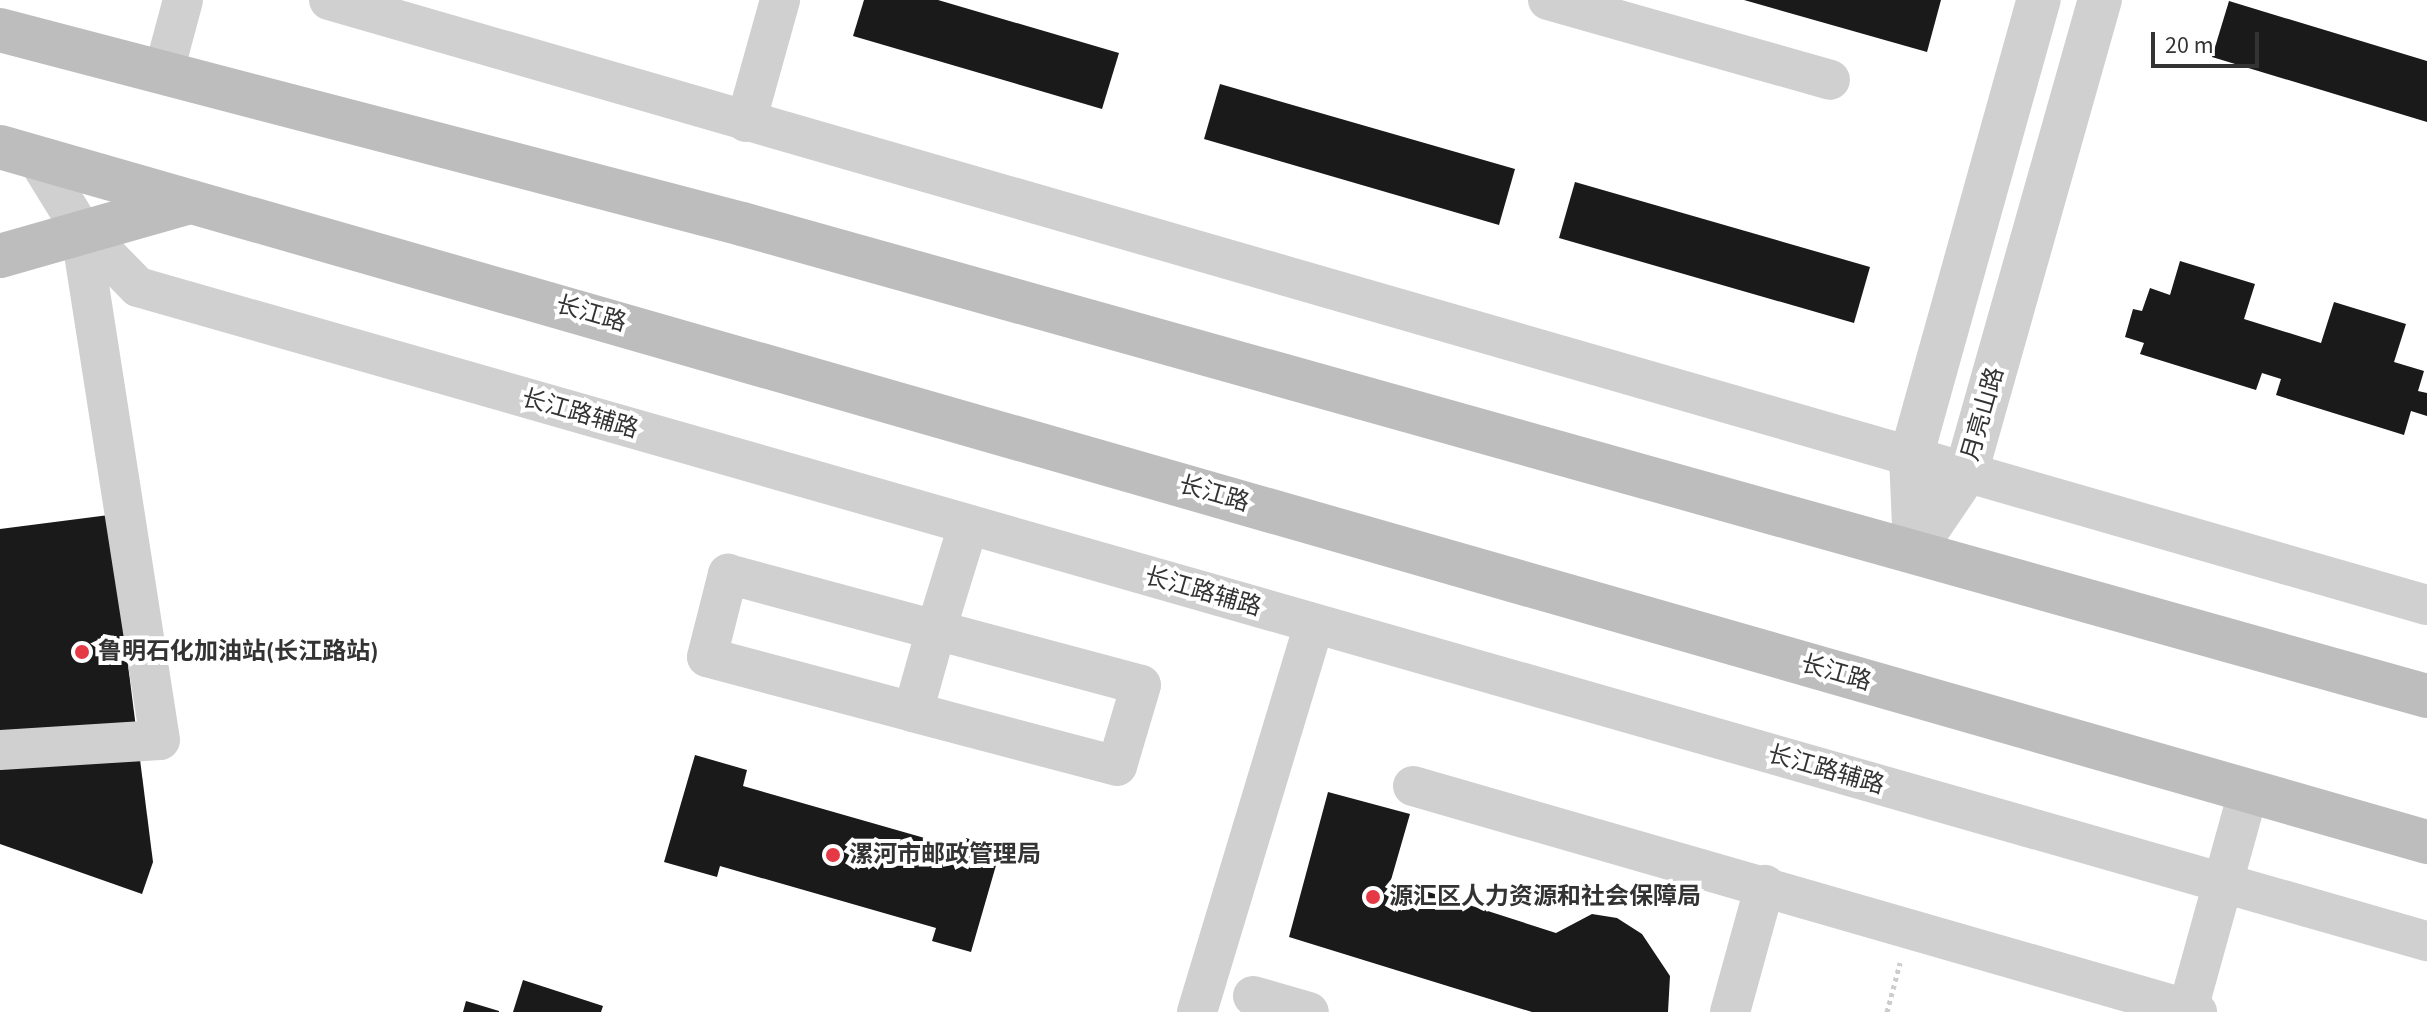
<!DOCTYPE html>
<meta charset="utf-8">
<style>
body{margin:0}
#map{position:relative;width:2427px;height:1012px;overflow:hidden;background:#fff;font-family:"Source Sans 3","Noto Sans SC",sans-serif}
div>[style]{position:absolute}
.building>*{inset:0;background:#1a1a1a}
.path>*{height:5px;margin-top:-2.5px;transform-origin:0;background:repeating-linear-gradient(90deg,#cdcdcd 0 4px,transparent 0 8px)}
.minor>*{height:40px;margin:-20px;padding:0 20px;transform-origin:20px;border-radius:20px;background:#d0d0d0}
.tertiary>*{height:44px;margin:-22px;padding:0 22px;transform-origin:22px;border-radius:22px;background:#d0d0d0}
.secondary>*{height:44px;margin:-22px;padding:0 22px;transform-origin:22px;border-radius:22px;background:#bdbdbd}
.dots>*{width:22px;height:22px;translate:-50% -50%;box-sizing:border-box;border:4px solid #fff;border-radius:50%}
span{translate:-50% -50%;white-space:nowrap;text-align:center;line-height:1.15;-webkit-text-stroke:8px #fff;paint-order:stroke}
.street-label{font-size:24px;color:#333}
.poi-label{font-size:24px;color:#333;font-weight:700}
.left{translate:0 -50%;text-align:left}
.scale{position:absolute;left:2151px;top:32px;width:108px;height:36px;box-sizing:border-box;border:4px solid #333;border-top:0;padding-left:10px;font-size:24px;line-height:28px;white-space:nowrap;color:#333;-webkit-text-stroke:6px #fff;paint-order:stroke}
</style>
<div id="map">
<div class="building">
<i style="clip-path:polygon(864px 0,938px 0,1119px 53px,1102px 109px,853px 36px)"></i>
<i style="clip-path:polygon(1744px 0,1941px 0,1927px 52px)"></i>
<i style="clip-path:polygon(2229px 1px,2427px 61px,2427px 122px,2212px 57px)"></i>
<i style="clip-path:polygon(1220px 84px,1515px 169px,1499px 225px,1204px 139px)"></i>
<i style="clip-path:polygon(1575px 182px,1870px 267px,1854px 323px,1559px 238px)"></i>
<i style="clip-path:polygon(2180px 261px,2255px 284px,2244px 319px,2321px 343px,2334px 302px,2406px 324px,2394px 362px,2424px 371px,2418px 391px,2427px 393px,2427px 416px,2411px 411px,2404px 435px,2276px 395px,2281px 379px,2262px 373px,2256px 390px,2140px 354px,2144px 343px,2125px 337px,2133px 309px,2142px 311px,2150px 288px,2170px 295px)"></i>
<i style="clip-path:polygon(109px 515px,153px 862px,142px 894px,0 844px,0 529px)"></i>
<i style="clip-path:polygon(695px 755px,747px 770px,743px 786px,963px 849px,966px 838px,1001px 848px,971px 952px,932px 941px,936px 928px,720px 866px,717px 877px,664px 862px)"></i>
<i style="clip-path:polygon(1328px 792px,1410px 814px,1391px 880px,1556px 933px,1592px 914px,1617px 918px,1642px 934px,1670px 976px,1668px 1012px,1532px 1012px,1289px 937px)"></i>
<i style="clip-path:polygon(523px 980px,603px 1006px,601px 1012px,513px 1012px)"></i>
<i style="clip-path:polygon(466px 1001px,499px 1011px,499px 1012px,463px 1012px)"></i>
</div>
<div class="path">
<i style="left:1887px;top:1012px;width:51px;rotate:-75.1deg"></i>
</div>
<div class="minor">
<i style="left:329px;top:0;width:2183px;rotate:16.09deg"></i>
<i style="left:1548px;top:0;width:293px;rotate:15.8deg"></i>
<i style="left:164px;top:71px;width:73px;rotate:-75deg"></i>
<i style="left:746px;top:122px;width:127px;rotate:-74.4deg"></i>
<i style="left:37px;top:158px;width:82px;rotate:58.4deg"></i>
<i style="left:80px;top:228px;width:83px;rotate:45.5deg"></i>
<i style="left:138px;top:287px;width:2381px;rotate:15.95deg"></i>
<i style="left:913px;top:712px;width:213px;rotate:-165.1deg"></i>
<i style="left:707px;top:657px;width:86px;rotate:-75.8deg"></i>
<i style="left:728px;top:574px;width:215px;rotate:15.1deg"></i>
<i style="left:936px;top:630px;width:212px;rotate:15deg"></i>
<i style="left:1141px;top:685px;width:84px;rotate:106.5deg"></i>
<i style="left:1117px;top:766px;width:211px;rotate:-165.2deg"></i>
<i style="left:913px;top:712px;width:85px;rotate:-74.3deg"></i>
<i style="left:936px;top:630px;width:109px;rotate:-72.9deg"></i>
<i style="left:0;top:750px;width:160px;rotate:-3.6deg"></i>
<i style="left:160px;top:740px;width:518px;rotate:-98.88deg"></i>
<i style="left:1413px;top:786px;width:816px;rotate:16.08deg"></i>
<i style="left:1253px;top:996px;width:58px;rotate:15.9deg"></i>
<i style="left:2188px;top:1009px;width:225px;rotate:-74.5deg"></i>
<i style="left:1197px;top:1012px;width:405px;rotate:-73.2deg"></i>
<i style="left:1730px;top:1012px;width:132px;rotate:-74.6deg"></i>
</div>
<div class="tertiary">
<i style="left:1915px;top:548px;width:91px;rotate:-55.8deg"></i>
<i style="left:1966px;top:473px;width:492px;rotate:-74.2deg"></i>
<i style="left:1915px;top:548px;width:91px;rotate:-92.5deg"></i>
<i style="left:1911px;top:457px;width:475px;rotate:-74.4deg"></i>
</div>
<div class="secondary">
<i style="left:0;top:30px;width:767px;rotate:14.65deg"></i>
<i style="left:742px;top:224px;width:1750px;rotate:15.65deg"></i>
<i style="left:0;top:147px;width:2525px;rotate:15.98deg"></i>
<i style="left:0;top:256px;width:198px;rotate:-15.9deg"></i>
</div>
<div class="dots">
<i style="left:82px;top:652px;background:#e63946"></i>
<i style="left:833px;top:855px;background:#e63946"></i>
<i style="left:1373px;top:897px;background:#e63946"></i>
</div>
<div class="street-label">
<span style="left:591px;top:314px;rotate:16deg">长江路</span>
<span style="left:580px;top:414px;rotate:16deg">长江路辅路</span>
<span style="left:1983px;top:414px;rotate:-74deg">月亮山路</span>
<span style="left:1214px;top:494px;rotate:16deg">长江路</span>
<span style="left:1203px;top:592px;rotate:16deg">长江路辅路</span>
<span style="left:1836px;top:673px;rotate:16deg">长江路</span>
<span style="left:1826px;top:770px;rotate:16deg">长江路辅路</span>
</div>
<div class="poi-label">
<span class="left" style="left:98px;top:652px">鲁明石化加油站(长江路站)</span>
<span class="left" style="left:849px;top:855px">漯河市邮政管理局</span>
<span class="left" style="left:1389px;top:897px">源汇区人力资源和社会保障局</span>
</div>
<div class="scale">20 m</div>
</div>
